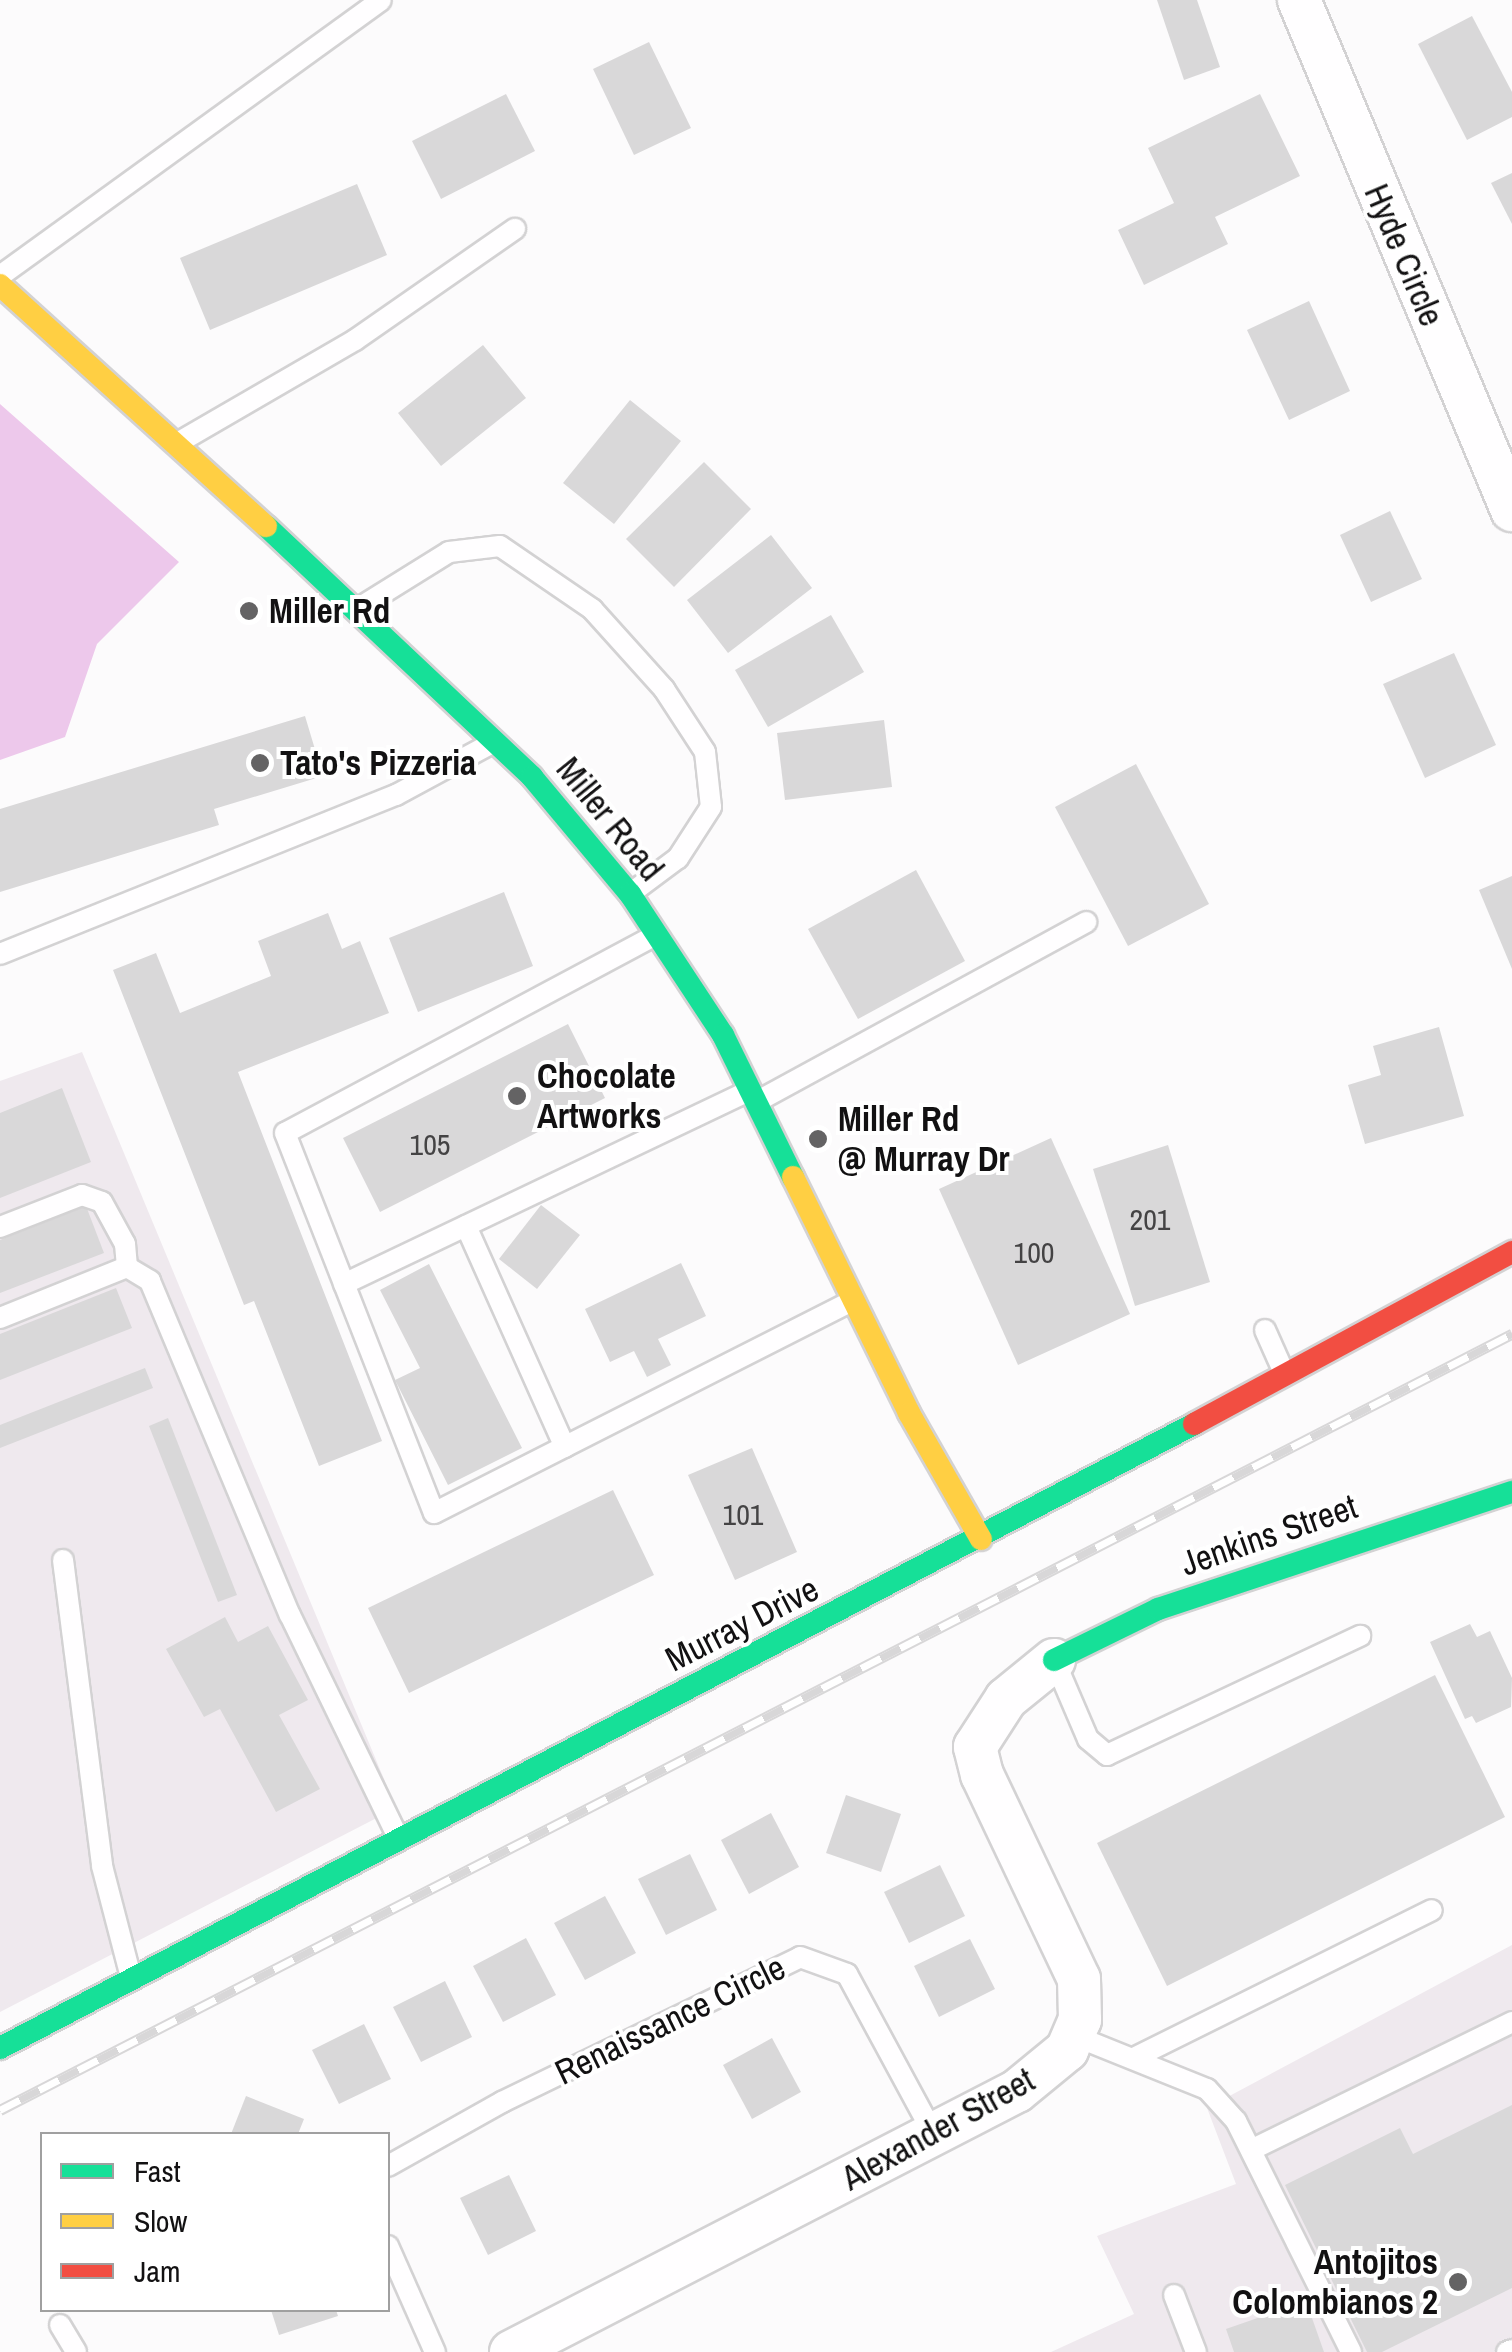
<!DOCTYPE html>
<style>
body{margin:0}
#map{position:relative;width:1512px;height:2352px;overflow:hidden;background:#fcfbfc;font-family:"Archivo Narrow",sans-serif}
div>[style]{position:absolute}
.built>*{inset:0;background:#efe9ee}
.forest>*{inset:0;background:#edc8eb}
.building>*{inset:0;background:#d9d8d9}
.roads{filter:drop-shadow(2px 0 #d3d2d3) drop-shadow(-2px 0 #d3d2d3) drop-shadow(0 2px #d3d2d3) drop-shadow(0 -2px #d3d2d3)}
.lane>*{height:20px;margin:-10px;padding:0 10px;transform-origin:10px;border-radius:10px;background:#fffeff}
.street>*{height:42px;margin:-21px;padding:0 21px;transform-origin:21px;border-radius:21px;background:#fffeff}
.fast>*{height:22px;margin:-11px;padding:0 11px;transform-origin:11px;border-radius:11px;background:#16e098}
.slow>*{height:22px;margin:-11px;padding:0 11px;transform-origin:11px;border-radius:11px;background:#ffcf43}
.jam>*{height:22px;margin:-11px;padding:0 11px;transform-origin:11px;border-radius:11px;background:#f24e42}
.rail>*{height:11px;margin-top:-5.5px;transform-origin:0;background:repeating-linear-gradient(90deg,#fff 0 22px,#d8d7d8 0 44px);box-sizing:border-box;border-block:2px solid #d8d7d8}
.dots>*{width:28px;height:28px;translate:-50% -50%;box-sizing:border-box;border:5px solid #fff;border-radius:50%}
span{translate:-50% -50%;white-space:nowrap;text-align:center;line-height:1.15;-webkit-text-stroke:8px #fff;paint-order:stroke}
.number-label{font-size:30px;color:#444344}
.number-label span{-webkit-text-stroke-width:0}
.street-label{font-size:35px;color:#121112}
.poi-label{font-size:35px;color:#121112;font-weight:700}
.left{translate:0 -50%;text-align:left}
.right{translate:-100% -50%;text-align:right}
.legend{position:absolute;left:40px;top:2132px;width:350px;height:180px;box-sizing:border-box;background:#fff;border:2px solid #a0a0a0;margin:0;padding:12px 18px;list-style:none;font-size:30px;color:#121112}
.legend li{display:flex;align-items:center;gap:20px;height:50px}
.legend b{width:50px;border:2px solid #a0a0a0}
</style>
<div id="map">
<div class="built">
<i style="clip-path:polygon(82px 1052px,396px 1808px,0 2012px,0 1081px)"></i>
<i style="clip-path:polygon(1512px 1945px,1512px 2352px,1051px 2352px,1134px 2314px,1097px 2236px,1236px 2184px,1207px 2108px)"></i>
</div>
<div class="forest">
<i style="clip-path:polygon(0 404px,179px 562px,97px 644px,65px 737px,0 760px)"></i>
</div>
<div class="building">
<i style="clip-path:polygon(1157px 0,1197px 0,1220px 67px,1184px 80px)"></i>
<i style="clip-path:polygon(1472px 16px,1512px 92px,1512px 117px,1467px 140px,1418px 44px)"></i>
<i style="clip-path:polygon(649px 42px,691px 128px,634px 155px,593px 69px)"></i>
<i style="clip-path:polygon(506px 94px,535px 151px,441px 199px,412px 141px)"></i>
<i style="clip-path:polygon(1260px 94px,1300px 176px,1215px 217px,1228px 244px,1144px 285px,1118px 230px,1174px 203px,1148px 148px)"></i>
<i style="clip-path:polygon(1512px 173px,1512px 224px,1491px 183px)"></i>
<i style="clip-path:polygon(357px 184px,387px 255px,210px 330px,180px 258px)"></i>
<i style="clip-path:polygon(1309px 301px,1350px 391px,1289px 420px,1247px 330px)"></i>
<i style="clip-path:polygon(483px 345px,526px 398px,441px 466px,398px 413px)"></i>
<i style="clip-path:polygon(630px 400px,681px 441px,614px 524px,563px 483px)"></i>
<i style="clip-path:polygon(704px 462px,751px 509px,674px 587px,626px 539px)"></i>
<i style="clip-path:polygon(1390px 511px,1422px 579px,1371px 602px,1340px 535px)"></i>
<i style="clip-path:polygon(771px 535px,812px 588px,728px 653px,687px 600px)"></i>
<i style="clip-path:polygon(831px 615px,864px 672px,768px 727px,735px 670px)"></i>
<i style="clip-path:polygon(1454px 653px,1496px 745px,1425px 778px,1383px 684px)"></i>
<i style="clip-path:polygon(305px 716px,323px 776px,214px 809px,219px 825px,0 892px,0 809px)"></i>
<i style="clip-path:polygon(884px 720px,892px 787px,785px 800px,777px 733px)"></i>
<i style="clip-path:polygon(1136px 764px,1209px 904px,1128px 946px,1055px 807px)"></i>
<i style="clip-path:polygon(916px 870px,965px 961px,858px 1019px,808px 929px)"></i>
<i style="clip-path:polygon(1512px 876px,1512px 969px,1479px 890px)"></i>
<i style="clip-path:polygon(504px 892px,533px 966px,418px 1012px,389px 938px)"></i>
<i style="clip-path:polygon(328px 913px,342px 949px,360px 941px,389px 1013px,238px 1072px,382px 1441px,319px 1466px,254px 1301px,244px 1305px,113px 970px,156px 953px,180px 1013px,271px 976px,258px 941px)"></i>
<i style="clip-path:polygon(568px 1024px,605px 1098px,380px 1212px,343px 1138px)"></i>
<i style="clip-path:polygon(1439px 1027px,1464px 1116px,1365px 1144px,1348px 1085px,1381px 1075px,1373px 1046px)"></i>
<i style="clip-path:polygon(62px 1088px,91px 1162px,0 1198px,0 1113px)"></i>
<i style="clip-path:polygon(1051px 1138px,1130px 1314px,1018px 1365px,939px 1189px)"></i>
<i style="clip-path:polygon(1168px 1145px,1210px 1282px,1135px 1306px,1093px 1169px)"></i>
<i style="clip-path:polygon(541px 1205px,580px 1235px,537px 1289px,499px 1259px)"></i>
<i style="clip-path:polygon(86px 1206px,104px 1253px,0 1293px,0 1240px)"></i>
<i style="clip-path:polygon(681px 1263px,706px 1316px,658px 1339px,671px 1365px,647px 1377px,634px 1351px,610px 1362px,585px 1309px)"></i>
<i style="clip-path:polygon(429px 1264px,522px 1448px,448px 1485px,395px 1380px,420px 1368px,380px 1290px)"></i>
<i style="clip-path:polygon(116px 1288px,132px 1328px,0 1380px,0 1334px)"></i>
<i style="clip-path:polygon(145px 1368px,153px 1388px,0 1448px,0 1425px)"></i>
<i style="clip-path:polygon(168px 1418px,237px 1595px,218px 1602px,149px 1426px)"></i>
<i style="clip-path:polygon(752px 1448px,797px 1552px,735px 1580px,688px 1475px)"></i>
<i style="clip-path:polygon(613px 1490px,654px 1575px,409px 1693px,368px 1608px)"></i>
<i style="clip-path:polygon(225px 1617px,238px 1642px,268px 1626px,308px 1700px,279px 1715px,320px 1789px,276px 1812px,220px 1709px,204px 1717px,166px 1649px)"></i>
<i style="clip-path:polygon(1470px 1624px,1477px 1637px,1490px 1631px,1512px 1678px,1511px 1707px,1476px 1723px,1472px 1716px,1465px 1719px,1430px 1642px)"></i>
<i style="clip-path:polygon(1435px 1675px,1505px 1817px,1167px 1986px,1097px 1843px)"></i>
<i style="clip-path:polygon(846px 1795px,901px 1814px,881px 1872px,826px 1853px)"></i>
<i style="clip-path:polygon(771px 1813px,799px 1867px,749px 1894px,721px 1840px)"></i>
<i style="clip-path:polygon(690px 1854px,717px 1910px,666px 1935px,638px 1879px)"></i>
<i style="clip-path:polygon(940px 1865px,965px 1916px,909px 1943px,884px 1892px)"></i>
<i style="clip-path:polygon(605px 1896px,636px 1953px,585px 1980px,554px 1923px)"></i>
<i style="clip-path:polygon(526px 1938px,556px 1995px,503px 2022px,473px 1966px)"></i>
<i style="clip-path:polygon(970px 1939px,995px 1989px,939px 2017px,914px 1966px)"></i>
<i style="clip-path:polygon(445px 1981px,472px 2037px,421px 2062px,393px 2007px)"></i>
<i style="clip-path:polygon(364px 2024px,391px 2079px,339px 2104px,312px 2050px)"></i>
<i style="clip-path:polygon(772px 2038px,801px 2092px,752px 2119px,723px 2065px)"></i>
<i style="clip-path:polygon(246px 2096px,304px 2119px,298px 2134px,231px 2134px)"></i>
<i style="clip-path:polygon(1512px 2105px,1512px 2288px,1382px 2352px,1367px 2352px,1285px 2185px,1400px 2128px,1413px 2154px)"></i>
<i style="clip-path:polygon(509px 2175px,536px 2231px,488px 2255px,460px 2198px)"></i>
<i style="clip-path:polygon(1306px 2301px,1324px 2352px,1234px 2352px,1226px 2329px)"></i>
<i style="clip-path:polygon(271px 2310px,336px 2310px,338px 2316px,279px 2335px)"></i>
</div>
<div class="roads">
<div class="lane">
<i style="left:0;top:276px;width:470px;rotate:-35.9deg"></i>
<i style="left:181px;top:441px;width:201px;rotate:-30.1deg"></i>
<i style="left:355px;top:340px;width:195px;rotate:-34.8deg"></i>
<i style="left:359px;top:608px;width:106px;rotate:-31.9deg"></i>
<i style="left:449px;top:552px;width:51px;rotate:-6.7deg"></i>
<i style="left:500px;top:546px;width:112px;rotate:34.4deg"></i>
<i style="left:592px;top:609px;width:108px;rotate:48deg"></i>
<i style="left:664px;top:689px;width:75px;rotate:56.9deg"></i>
<i style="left:705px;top:752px;width:55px;rotate:83.8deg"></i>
<i style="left:711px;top:807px;width:61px;rotate:122.9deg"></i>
<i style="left:678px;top:858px;width:59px;rotate:143.3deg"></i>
<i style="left:654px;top:936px;width:418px;rotate:151.9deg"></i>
<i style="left:285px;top:1133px;width:408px;rotate:68.6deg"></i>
<i style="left:434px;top:1513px;width:469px;rotate:-26.9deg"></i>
<i style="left:0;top:954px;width:427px;rotate:-21.9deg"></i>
<i style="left:396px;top:795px;width:111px;rotate:-28.4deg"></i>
<i style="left:758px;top:1101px;width:374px;rotate:-28.6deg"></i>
<i style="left:466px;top:1226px;width:242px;rotate:65.9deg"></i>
<i style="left:0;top:1227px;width:88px;rotate:-21.3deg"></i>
<i style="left:82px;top:1195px;width:21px;rotate:19deg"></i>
<i style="left:102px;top:1202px;width:48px;rotate:61.3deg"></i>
<i style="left:125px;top:1244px;width:23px;rotate:85deg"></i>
<i style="left:344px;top:1284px;width:450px;rotate:-25.5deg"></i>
<i style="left:0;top:1318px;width:137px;rotate:-21.9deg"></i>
<i style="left:127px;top:1267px;width:27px;rotate:31deg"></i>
<i style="left:150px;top:1281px;width:362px;rotate:67.3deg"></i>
<i style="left:290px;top:1615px;width:249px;rotate:64.1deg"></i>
<i style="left:1265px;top:1330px;width:49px;rotate:66deg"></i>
<i style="left:63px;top:1560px;width:308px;rotate:82.7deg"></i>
<i style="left:102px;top:1866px;width:115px;rotate:75.4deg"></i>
<i style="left:1055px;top:1662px;width:84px;rotate:66.8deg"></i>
<i style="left:1088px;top:1739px;width:25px;rotate:40deg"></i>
<i style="left:1107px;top:1755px;width:280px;rotate:-25.2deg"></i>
<i style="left:1075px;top:2036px;width:142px;rotate:21.9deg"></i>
<i style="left:1207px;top:2089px;width:43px;rotate:47.8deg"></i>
<i style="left:1236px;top:2121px;width:258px;rotate:63.5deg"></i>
<i style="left:1136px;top:2057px;width:330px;rotate:-26.4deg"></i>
<i style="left:1251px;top:2150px;width:291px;rotate:-26.1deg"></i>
<i style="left:388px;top:2166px;width:131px;rotate:-29.3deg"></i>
<i style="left:502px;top:2102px;width:331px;rotate:-25.9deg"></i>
<i style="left:800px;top:1957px;width:50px;rotate:19.9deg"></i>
<i style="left:847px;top:1974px;width:183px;rotate:61.6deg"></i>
<i style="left:388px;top:2246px;width:116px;rotate:66.1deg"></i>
<i style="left:1174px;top:2295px;width:61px;rotate:68.9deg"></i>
<i style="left:60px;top:2325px;width:31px;rotate:59deg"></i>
<i style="left:1507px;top:2352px;width:5px;rotate:-22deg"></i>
</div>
<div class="street">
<i style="left:1299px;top:0;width:553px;rotate:67.33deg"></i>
<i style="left:511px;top:2352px;width:569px;rotate:-27.29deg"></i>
<i style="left:1017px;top:2091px;width:65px;rotate:-39.4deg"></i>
<i style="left:1067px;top:2050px;width:33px;rotate:-67deg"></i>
<i style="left:1080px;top:2020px;width:41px;rotate:-91.4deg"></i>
<i style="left:1079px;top:1979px;width:226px;rotate:-115.4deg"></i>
<i style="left:982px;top:1775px;width:29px;rotate:-104deg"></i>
<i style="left:975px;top:1747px;width:57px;rotate:-57.1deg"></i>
<i style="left:1006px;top:1699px;width:62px;rotate:-39.1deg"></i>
</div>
<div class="fast">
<i style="left:266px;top:526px;width:366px;rotate:43.3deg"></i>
<i style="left:532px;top:777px;width:153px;rotate:50.1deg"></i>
<i style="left:630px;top:894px;width:169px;rotate:56.6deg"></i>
<i style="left:723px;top:1035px;width:158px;rotate:63.8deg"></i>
<i style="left:1054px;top:1660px;width:116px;rotate:-26.1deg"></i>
<i style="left:1158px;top:1609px;width:373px;rotate:-18.3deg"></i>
<i style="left:0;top:2048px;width:1347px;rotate:-27.59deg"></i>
</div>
<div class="slow">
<i style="left:0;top:285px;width:359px;rotate:42.2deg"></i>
<i style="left:793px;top:1177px;width:263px;rotate:63.8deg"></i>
<i style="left:909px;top:1413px;width:145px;rotate:60.3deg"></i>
</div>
<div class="jam">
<i style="left:1194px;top:1424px;width:362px;rotate:-28.4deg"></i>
</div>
</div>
<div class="rail">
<i style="left:0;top:2110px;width:1700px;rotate:-27.17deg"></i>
</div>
<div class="dots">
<i style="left:249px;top:611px;background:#646364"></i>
<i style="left:260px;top:763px;background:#646364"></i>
<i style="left:517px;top:1096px;background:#646364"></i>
<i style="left:818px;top:1139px;background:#646364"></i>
<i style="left:1458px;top:2282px;background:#646364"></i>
</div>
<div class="number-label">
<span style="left:430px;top:1144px">105</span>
<span style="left:1150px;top:1219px">201</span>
<span style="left:1034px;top:1252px">100</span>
<span style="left:743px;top:1514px">101</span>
</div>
<div class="street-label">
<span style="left:1404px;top:255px;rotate:67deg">Hyde Circle</span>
<span style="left:610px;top:819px;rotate:51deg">Miller Road</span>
<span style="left:1269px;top:1535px;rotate:-19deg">Jenkins Street</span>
<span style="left:742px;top:1624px;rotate:-27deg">Murray Drive</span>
<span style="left:670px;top:2020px;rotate:-26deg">Renaissance Circle</span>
<span style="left:938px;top:2129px;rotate:-29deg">Alexander Street</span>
</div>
<div class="poi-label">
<span class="left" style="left:269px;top:611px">Miller Rd</span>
<span class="left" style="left:280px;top:763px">Tato's Pizzeria</span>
<span class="left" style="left:537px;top:1096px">Chocolate<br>Artworks</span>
<span class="left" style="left:838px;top:1139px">Miller Rd<br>@ Murray Dr</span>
<span class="right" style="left:1438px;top:2282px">Antojitos<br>Colombianos 2</span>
</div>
<ul class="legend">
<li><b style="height:12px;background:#16e098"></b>Fast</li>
<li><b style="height:12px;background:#ffcf43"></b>Slow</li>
<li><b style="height:12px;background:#f24e42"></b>Jam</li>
</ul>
</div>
